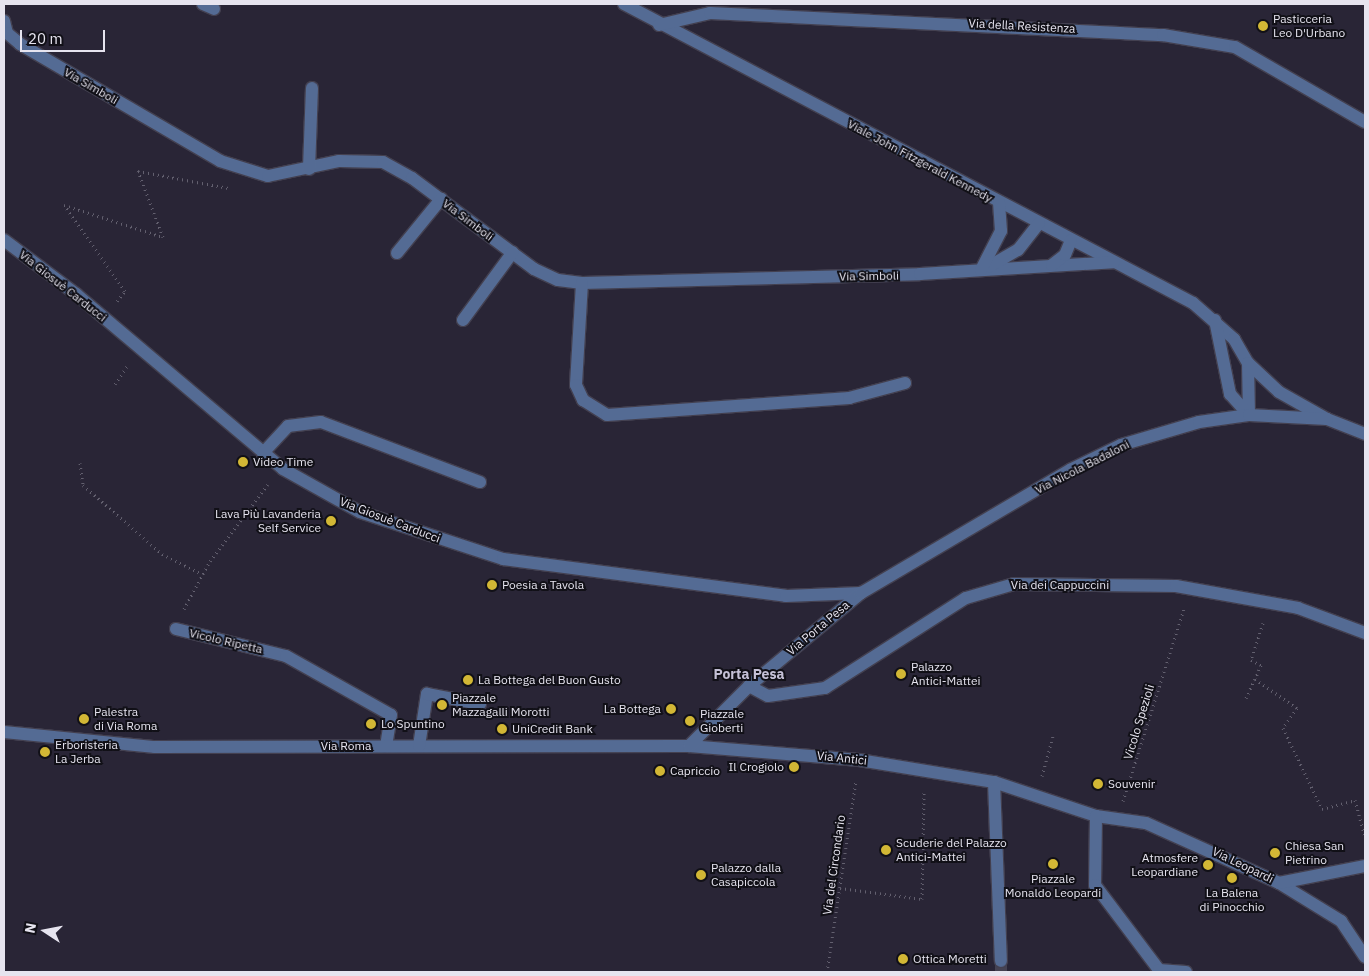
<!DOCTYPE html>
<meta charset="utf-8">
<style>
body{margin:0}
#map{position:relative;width:1369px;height:976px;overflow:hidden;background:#292536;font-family:"IBM Plex Sans",sans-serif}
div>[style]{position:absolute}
.minor-tunnel>*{height:12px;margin-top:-6px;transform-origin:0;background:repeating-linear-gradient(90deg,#454252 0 12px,transparent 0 18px)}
.path>*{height:3px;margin-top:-1.5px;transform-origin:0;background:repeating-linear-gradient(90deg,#63606f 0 1px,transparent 0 5px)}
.roads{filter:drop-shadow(1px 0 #434050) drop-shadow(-1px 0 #434050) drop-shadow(0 1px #434050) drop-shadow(0 -1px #434050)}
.minor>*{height:12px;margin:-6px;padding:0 6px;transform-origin:6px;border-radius:6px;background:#546b94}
.dots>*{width:14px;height:14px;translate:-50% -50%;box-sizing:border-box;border:2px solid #111017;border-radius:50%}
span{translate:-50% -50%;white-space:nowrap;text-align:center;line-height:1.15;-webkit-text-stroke:4px #111017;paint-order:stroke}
.poi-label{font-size:12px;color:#e6e4ef}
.left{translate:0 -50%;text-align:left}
.right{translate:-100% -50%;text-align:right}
.street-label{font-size:12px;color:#e6e4ef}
.neighbourhood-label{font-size:14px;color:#c4c0d6;font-weight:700}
.frame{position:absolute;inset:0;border:5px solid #e6e4ef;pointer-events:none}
.north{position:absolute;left:20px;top:906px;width:50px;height:50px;-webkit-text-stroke:4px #111017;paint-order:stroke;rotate:281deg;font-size:14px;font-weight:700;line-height:20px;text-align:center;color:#e6e4ef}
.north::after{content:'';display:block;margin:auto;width:18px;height:22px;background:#e6e4ef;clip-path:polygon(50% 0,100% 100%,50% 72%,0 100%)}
.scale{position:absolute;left:20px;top:30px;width:85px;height:22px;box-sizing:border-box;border:2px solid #e6e4ef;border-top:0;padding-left:6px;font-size:15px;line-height:18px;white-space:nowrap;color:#e6e4ef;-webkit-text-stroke:4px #111017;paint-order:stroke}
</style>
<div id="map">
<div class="minor-tunnel">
<i style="left:1001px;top:961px;width:11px;rotate:90deg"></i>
</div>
<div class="path">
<i style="left:117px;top:301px;width:13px;rotate:-51deg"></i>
<i style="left:125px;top:291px;width:105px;rotate:-125.3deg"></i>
<i style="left:64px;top:205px;width:104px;rotate:17.9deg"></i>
<i style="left:163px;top:237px;width:71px;rotate:-110.7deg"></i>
<i style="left:138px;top:171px;width:92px;rotate:10.7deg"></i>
<i style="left:115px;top:384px;width:23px;rotate:-56deg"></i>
<i style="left:80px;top:463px;width:22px;rotate:82deg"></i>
<i style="left:83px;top:485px;width:105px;rotate:41.1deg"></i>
<i style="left:162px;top:554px;width:45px;rotate:26.6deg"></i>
<i style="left:184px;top:609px;width:55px;rotate:-61.6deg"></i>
<i style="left:210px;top:561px;width:96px;rotate:-53deg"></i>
<i style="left:1263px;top:623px;width:39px;rotate:108deg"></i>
<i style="left:1251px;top:660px;width:11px;rotate:27deg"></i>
<i style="left:1261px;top:665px;width:15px;rotate:113deg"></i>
<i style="left:1255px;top:679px;width:51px;rotate:34.6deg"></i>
<i style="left:1297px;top:708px;width:24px;rotate:125deg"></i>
<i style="left:1283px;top:728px;width:90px;rotate:64.3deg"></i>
<i style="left:1322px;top:809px;width:34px;rotate:-15deg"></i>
<i style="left:1355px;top:800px;width:39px;rotate:75deg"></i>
<i style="left:1246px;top:698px;width:21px;rotate:-65deg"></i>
<i style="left:1042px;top:776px;width:41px;rotate:-74.6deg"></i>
<i style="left:1123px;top:801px;width:201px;rotate:-72.4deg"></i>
<i style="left:840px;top:888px;width:83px;rotate:7.6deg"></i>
<i style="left:922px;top:899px;width:108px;rotate:-88.9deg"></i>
<i style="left:827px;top:972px;width:194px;rotate:-81.4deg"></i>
</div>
<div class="roads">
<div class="minor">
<i style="left:203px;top:4px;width:12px;rotate:24deg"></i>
<i style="left:624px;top:4px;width:643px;rotate:27.72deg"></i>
<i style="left:1193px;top:303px;width:55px;rotate:41.3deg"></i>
<i style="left:1234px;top:339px;width:28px;rotate:60deg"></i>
<i style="left:1248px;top:363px;width:52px;rotate:88.9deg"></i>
<i style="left:4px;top:21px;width:12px;rotate:76deg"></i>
<i style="left:7px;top:33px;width:17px;rotate:40deg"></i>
<i style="left:20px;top:44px;width:232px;rotate:30.3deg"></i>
<i style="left:220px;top:161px;width:50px;rotate:17.4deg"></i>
<i style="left:268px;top:176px;width:73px;rotate:-11.9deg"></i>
<i style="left:339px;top:161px;width:44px;rotate:1.3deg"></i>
<i style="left:383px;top:162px;width:33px;rotate:29deg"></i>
<i style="left:412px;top:178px;width:152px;rotate:36.7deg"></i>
<i style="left:534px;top:269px;width:26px;rotate:25deg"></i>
<i style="left:558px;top:280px;width:24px;rotate:7deg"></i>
<i style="left:582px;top:283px;width:338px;rotate:-1.5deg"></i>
<i style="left:920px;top:274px;width:194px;rotate:-3.5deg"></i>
<i style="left:659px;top:25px;width:52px;rotate:-13.2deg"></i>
<i style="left:710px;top:13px;width:454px;rotate:2.8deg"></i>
<i style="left:1163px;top:35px;width:73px;rotate:9.5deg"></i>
<i style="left:1235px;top:47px;width:150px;rotate:30deg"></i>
<i style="left:309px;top:169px;width:81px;rotate:-87.9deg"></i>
<i style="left:4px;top:240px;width:90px;rotate:36.9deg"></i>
<i style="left:76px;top:294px;width:271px;rotate:40.2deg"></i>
<i style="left:283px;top:469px;width:88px;rotate:29.2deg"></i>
<i style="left:360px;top:512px;width:151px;rotate:18.2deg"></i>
<i style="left:503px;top:559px;width:285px;rotate:7.4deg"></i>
<i style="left:786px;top:596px;width:75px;rotate:-2.3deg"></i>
<i style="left:397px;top:253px;width:70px;rotate:-50.8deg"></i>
<i style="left:1052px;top:265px;width:16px;rotate:-38deg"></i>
<i style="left:1065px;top:255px;width:16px;rotate:-68deg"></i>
<i style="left:988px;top:267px;width:34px;rotate:-30deg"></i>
<i style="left:1018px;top:250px;width:34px;rotate:-52deg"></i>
<i style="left:981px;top:270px;width:44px;rotate:-62.9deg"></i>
<i style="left:1001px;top:231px;width:29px;rotate:-94deg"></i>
<i style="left:582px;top:283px;width:102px;rotate:93.4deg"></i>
<i style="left:576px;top:385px;width:17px;rotate:65deg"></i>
<i style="left:583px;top:400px;width:28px;rotate:32deg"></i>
<i style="left:607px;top:415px;width:243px;rotate:-4deg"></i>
<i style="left:849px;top:398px;width:58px;rotate:-15deg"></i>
<i style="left:463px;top:320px;width:84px;rotate:-53.7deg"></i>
<i style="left:1215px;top:320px;width:76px;rotate:78.5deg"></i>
<i style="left:1230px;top:394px;width:28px;rotate:48deg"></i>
<i style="left:1248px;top:363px;width:42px;rotate:43.1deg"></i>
<i style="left:1279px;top:392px;width:55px;rotate:29.4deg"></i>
<i style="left:1327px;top:419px;width:41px;rotate:21.5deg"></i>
<i style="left:263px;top:453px;width:37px;rotate:-47deg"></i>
<i style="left:288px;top:426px;width:33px;rotate:-7deg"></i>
<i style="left:321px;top:422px;width:170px;rotate:20.7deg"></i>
<i style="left:176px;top:629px;width:113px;rotate:13.8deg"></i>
<i style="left:286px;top:656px;width:120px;rotate:29.3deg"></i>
<i style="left:391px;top:715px;width:31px;rotate:99deg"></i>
<i style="left:749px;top:686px;width:21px;rotate:28deg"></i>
<i style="left:768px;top:696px;width:58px;rotate:-8deg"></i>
<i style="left:825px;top:688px;width:167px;rotate:-32.6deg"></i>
<i style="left:966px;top:598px;width:50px;rotate:-16.3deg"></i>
<i style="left:1014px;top:584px;width:162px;rotate:0.7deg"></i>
<i style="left:1176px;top:586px;width:124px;rotate:10.2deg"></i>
<i style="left:1298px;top:608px;width:72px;rotate:20.5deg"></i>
<i style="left:4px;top:732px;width:152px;rotate:5.7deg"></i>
<i style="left:155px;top:747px;width:534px;rotate:-0.11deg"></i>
<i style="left:689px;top:746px;width:171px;rotate:4.7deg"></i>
<i style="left:859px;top:760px;width:137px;rotate:9.3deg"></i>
<i style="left:994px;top:782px;width:108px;rotate:18.4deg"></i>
<i style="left:1096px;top:816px;width:50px;rotate:8deg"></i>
<i style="left:1146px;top:823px;width:146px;rotate:24.3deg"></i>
<i style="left:1279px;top:883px;width:73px;rotate:31.5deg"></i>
<i style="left:1341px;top:921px;width:43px;rotate:56.3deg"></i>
<i style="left:419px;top:746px;width:53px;rotate:-81.3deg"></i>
<i style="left:427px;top:694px;width:54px;rotate:10.7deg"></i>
<i style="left:689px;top:746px;width:85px;rotate:-45deg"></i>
<i style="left:749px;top:686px;width:146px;rotate:-39.7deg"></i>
<i style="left:861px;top:593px;width:243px;rotate:-30.5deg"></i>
<i style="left:1070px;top:470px;width:57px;rotate:-26.1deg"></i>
<i style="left:1121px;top:445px;width:81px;rotate:-16.4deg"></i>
<i style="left:1199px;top:422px;width:50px;rotate:-8deg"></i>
<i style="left:1249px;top:415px;width:78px;rotate:2.9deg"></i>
<i style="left:994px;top:782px;width:179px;rotate:87.8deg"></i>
<i style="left:1096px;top:816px;width:69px;rotate:90.8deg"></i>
<i style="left:1095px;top:885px;width:106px;rotate:53deg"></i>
<i style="left:1159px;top:970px;width:27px;rotate:4deg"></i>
<i style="left:1279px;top:883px;width:88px;rotate:-11.2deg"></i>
</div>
</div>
<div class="dots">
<i style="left:1263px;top:26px;background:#d2b735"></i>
<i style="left:243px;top:462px;background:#d2b735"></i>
<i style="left:331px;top:521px;background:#d2b735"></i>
<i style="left:492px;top:585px;background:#d2b735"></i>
<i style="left:901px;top:674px;background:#d2b735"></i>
<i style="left:468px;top:680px;background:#d2b735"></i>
<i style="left:442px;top:705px;background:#d2b735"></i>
<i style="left:671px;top:709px;background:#d2b735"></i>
<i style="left:84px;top:719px;background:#d2b735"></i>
<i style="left:690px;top:721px;background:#d2b735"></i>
<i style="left:371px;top:724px;background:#d2b735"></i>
<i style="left:502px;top:729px;background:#d2b735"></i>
<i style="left:45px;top:752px;background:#d2b735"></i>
<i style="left:794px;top:767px;background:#d2b735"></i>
<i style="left:660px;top:771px;background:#d2b735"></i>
<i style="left:1098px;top:784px;background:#d2b735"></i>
<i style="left:886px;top:850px;background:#d2b735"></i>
<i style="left:1275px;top:853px;background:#d2b735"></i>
<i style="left:1053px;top:864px;background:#d2b735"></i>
<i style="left:1208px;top:865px;background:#d2b735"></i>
<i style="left:701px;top:875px;background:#d2b735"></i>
<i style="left:1232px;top:878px;background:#d2b735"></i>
<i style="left:903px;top:959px;background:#d2b735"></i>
</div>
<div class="poi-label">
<span class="left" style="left:1273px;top:26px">Pasticceria<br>Leo D'Urbano</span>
<span class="left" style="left:253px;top:462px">Video Time</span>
<span class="right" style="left:321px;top:521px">Lava Più Lavanderia<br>Self Service</span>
<span class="left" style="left:502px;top:585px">Poesia a Tavola</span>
<span class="left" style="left:911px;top:674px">Palazzo<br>Antici-Mattei</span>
<span class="left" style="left:478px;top:680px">La Bottega del Buon Gusto</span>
<span class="left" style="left:452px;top:705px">Piazzale<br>Mazzagalli Morotti</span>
<span class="right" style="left:661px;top:709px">La Bottega</span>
<span class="left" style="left:94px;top:719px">Palestra<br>di Via Roma</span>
<span class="left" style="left:700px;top:721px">Piazzale<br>Gioberti</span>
<span class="left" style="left:381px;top:724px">Lo Spuntino</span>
<span class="left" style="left:512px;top:729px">UniCredit Bank</span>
<span class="left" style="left:55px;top:752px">Erboristeria<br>La Jerba</span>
<span class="right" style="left:784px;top:767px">Il Crogiolo</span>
<span class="left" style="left:670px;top:771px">Capriccio</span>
<span class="left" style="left:1108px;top:784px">Souvenir</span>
<span class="left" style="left:896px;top:850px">Scuderie del Palazzo<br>Antici-Mattei</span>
<span class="left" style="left:1285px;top:853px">Chiesa San<br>Pietrino</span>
<span class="right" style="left:1198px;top:865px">Atmosfere<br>Leopardiane</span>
<span class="left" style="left:711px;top:875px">Palazzo dalla<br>Casapiccola</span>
<span style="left:1053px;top:886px">Piazzale<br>Monaldo Leopardi</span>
<span style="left:1232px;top:900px">La Balena<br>di Pinocchio</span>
<span class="left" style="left:913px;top:959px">Ottica Moretti</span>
</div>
<div class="street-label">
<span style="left:1022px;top:26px;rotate:3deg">Via della Resistenza</span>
<span style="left:91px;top:86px;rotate:30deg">Via Simboli</span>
<span style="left:920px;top:161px;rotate:28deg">Viale John Fitzgerald Kennedy</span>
<span style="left:468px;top:220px;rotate:37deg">Via Simboli</span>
<span style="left:869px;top:276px;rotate:-1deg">Via Simboli</span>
<span style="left:63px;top:286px;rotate:38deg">Via Giosuè Carducci</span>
<span style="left:1082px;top:467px;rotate:-27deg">Via Nicola Badaloni</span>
<span style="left:390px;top:520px;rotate:21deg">Via Giosuè Carducci</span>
<span style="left:1060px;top:585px">Via dei Cappuccini</span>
<span style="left:818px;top:628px;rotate:-40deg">Via Porta Pesa</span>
<span style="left:226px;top:641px;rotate:13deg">Vicolo Ripetta</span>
<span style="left:1139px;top:722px;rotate:-73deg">Vicolo Spezioli</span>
<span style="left:346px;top:746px">Via Roma</span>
<span style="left:842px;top:758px;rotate:6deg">Via Antici</span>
<span style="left:834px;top:865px;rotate:-82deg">Via del Circondario</span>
<span style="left:1243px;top:865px;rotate:26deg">Via Leopardi</span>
</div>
<div class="neighbourhood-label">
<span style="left:749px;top:674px">Porta Pesa</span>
</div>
<div class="frame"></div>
<div class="north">N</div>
<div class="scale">20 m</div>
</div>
